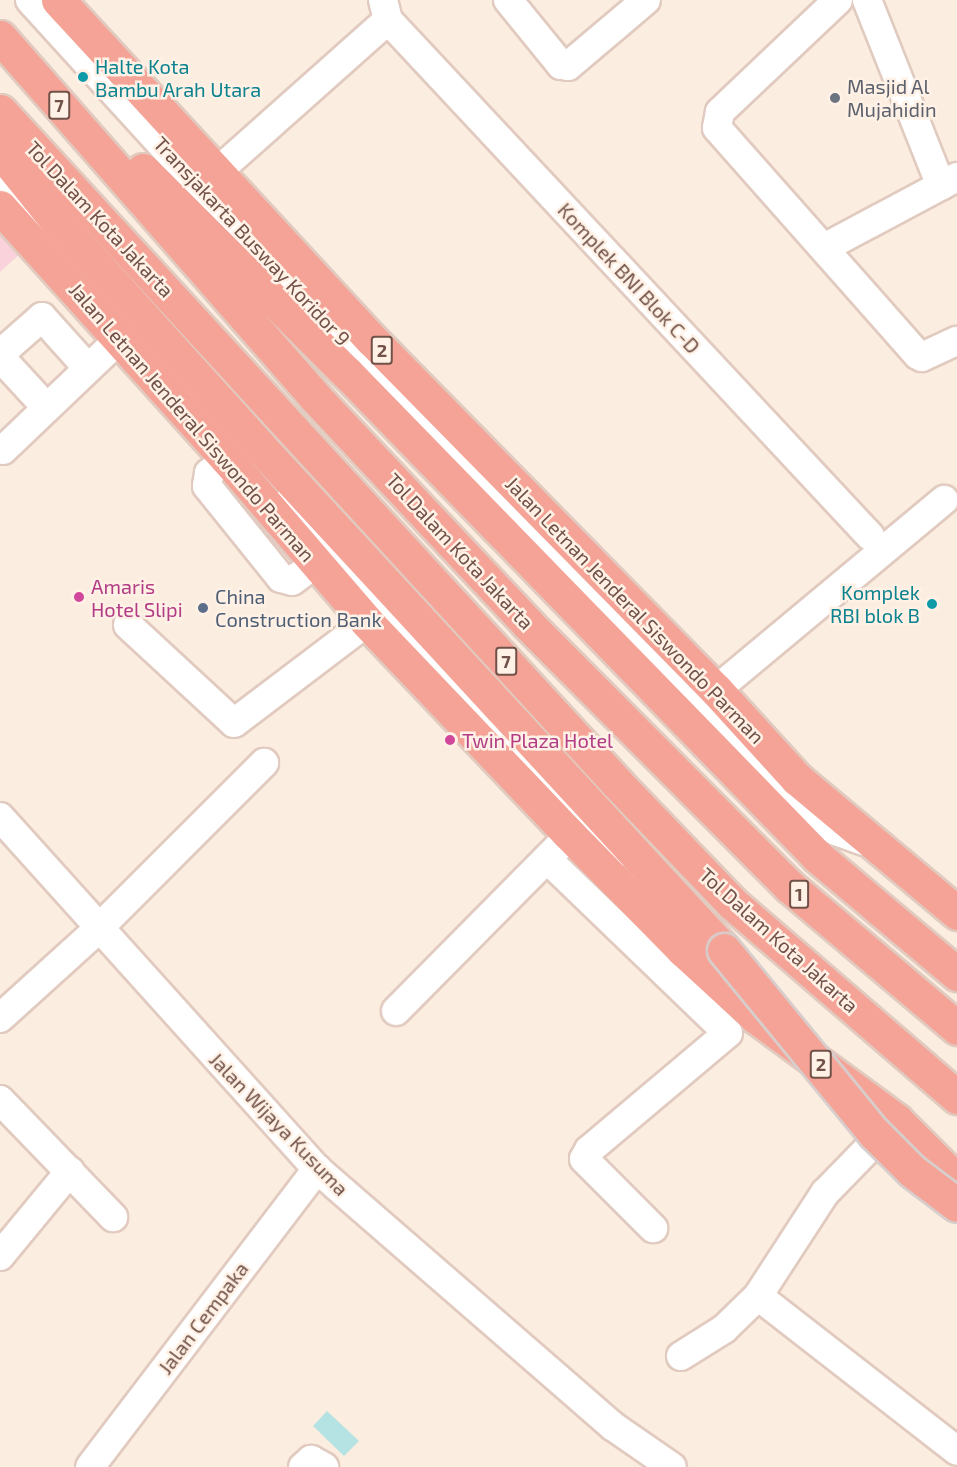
<!DOCTYPE html>
<style>
body{margin:0}
#map{position:relative;width:957px;height:1467px;overflow:hidden;background:#fbeddf;font-family:"Exo 2",sans-serif}
div>[style]{position:absolute}
.medical>*{inset:0;background:#f9d2dc}
.water>*{inset:0;background:#b5e3e4}
.roads{filter:drop-shadow(2px 0 #e1cabf) drop-shadow(-2px 0 #e1cabf) drop-shadow(0 2px #e1cabf) drop-shadow(0 -2px #e1cabf)}
.minor>*{height:28px;margin:-14px;padding:0 14px;transform-origin:14px;border-radius:14px;background:#fff}
.highway>*{height:33px;margin:-16.5px;padding:0 16.5px;transform-origin:16.5px;border-radius:16.5px;background:#f5a397}
.bridges{filter:drop-shadow(2px 0 #d7cecc) drop-shadow(-2px 0 #d7cecc) drop-shadow(0 2px #d7cecc) drop-shadow(0 -2px #d7cecc)}
.highway-bridge>*{height:33px;margin:-16.5px;padding:0 16.5px;transform-origin:16.5px;border-radius:16.5px;background:#f5a397}
.dots>*{width:16px;height:16px;translate:-50% -50%;box-sizing:border-box;border:3px solid #fff1e5;border-radius:50%}
span{translate:-50% -50%;white-space:nowrap;text-align:center;line-height:1.15;-webkit-text-stroke:5px #fff1e5;paint-order:stroke}
.shield-label span{padding:2px 4px;background:#fff1e5;border:2px solid;border-radius:4px;-webkit-text-stroke-width:0}
.shield-label{font-size:18px;color:#715148;font-weight:700}
.culture-label{font-size:20px;color:#0d838f}
.left{translate:0 -50%;text-align:left}
.right{translate:-100% -50%;text-align:right}
.worship-label{font-size:20px;color:#5b616d}
.street-label{font-size:20px;color:#715148}
.hotel-label{font-size:20px;color:#b23c85}
.service-label{font-size:20px;color:#4e5e75}
</style>
<div id="map">
<div class="medical">
<i style="clip-path:polygon(0 228px,22px 252px,0 272px)"></i>
</div>
<div class="water">
<i style="clip-path:polygon(327px 1411px,359px 1441px,344px 1456px,313px 1426px)"></i>
</div>
<div class="roads">
<div class="minor">
<i style="left:30px;top:0;width:374px;rotate:47.7deg"></i>
<i style="left:282px;top:277px;width:493px;rotate:46.2deg"></i>
<i style="left:623px;top:633px;width:245px;rotate:45.2deg"></i>
<i style="left:796px;top:807px;width:47px;rotate:31deg"></i>
<i style="left:836px;top:831px;width:29px;rotate:20deg"></i>
<i style="left:383px;top:0;width:21px;rotate:76deg"></i>
<i style="left:388px;top:20px;width:706px;rotate:46.95deg"></i>
<i style="left:508px;top:0;width:84px;rotate:50.8deg"></i>
<i style="left:561px;top:65px;width:7px;rotate:8deg"></i>
<i style="left:568px;top:66px;width:102px;rotate:-40.2deg"></i>
<i style="left:838px;top:0;width:163px;rotate:136.5deg"></i>
<i style="left:720px;top:112px;width:16px;rotate:101deg"></i>
<i style="left:717px;top:128px;width:303px;rotate:48.5deg"></i>
<i style="left:918px;top:355px;width:4px;rotate:27deg"></i>
<i style="left:922px;top:357px;width:38px;rotate:-25deg"></i>
<i style="left:867px;top:0;width:200px;rotate:68.3deg"></i>
<i style="left:216px;top:173px;width:230px;rotate:-41.7deg"></i>
<i style="left:0;top:184px;width:50px;rotate:48.3deg"></i>
<i style="left:824px;top:248px;width:151px;rotate:-28.1deg"></i>
<i style="left:0;top:354px;width:56px;rotate:-41.4deg"></i>
<i style="left:42px;top:317px;width:69px;rotate:48deg"></i>
<i style="left:0;top:357px;width:69px;rotate:47.3deg"></i>
<i style="left:3px;top:450px;width:161px;rotate:-43.7deg"></i>
<i style="left:227px;top:459px;width:23px;rotate:142deg"></i>
<i style="left:209px;top:473px;width:13px;rotate:99deg"></i>
<i style="left:207px;top:486px;width:118px;rotate:51.2deg"></i>
<i style="left:281px;top:578px;width:11px;rotate:15deg"></i>
<i style="left:292px;top:581px;width:30px;rotate:-37deg"></i>
<i style="left:286px;top:504px;width:481px;rotate:47.5deg"></i>
<i style="left:128px;top:625px;width:144px;rotate:42.8deg"></i>
<i style="left:234px;top:723px;width:167px;rotate:-37.2deg"></i>
<i style="left:716px;top:690px;width:297px;rotate:-39.8deg"></i>
<i style="left:0;top:817px;width:474px;rotate:48deg"></i>
<i style="left:317px;top:1169px;width:393px;rotate:41deg"></i>
<i style="left:614px;top:1427px;width:70px;rotate:34.6deg"></i>
<i style="left:547px;top:859px;width:251px;rotate:43.9deg"></i>
<i style="left:728px;top:1033px;width:182px;rotate:139.9deg"></i>
<i style="left:589px;top:1150px;width:10px;rotate:119deg"></i>
<i style="left:584px;top:1159px;width:98px;rotate:45deg"></i>
<i style="left:396px;top:1011px;width:232px;rotate:-45.3deg"></i>
<i style="left:0;top:1018px;width:132px;rotate:-42.2deg"></i>
<i style="left:98px;top:929px;width:235px;rotate:-45deg"></i>
<i style="left:0;top:1100px;width:163px;rotate:46deg"></i>
<i style="left:0;top:1256px;width:110px;rotate:-50.5deg"></i>
<i style="left:758px;top:1296px;width:252px;rotate:37.9deg"></i>
<i style="left:681px;top:1356px;width:51px;rotate:-32.1deg"></i>
<i style="left:724px;top:1329px;width:47px;rotate:-44.1deg"></i>
<i style="left:758px;top:1296px;width:123px;rotate:-57deg"></i>
<i style="left:825px;top:1193px;width:98px;rotate:-45.8deg"></i>
<i style="left:90px;top:1467px;width:375px;rotate:-52.7deg"></i>
<i style="left:303px;top:1467px;width:11px;rotate:-41deg"></i>
<i style="left:311px;top:1460px;width:15px;rotate:28deg"></i>
</div>
<div class="highway">
<i style="left:58px;top:0;width:463px;rotate:47.3deg"></i>
<i style="left:372px;top:340px;width:491px;rotate:45.5deg"></i>
<i style="left:716px;top:690px;width:120px;rotate:47.7deg"></i>
<i style="left:797px;top:779px;width:209px;rotate:39.9deg"></i>
<i style="left:0;top:37px;width:477px;rotate:48.8deg"></i>
<i style="left:314px;top:396px;width:313px;rotate:46.8deg"></i>
<i style="left:528px;top:624px;width:370px;rotate:45.1deg"></i>
<i style="left:789px;top:886px;width:220px;rotate:40.2deg"></i>
<i style="left:0;top:111px;width:912px;rotate:47.44deg"></i>
<i style="left:617px;top:783px;width:166px;rotate:46.2deg"></i>
<i style="left:732px;top:903px;width:297px;rotate:40.8deg"></i>
<i style="left:0;top:151px;width:86px;rotate:51.1deg"></i>
<i style="left:54px;top:218px;width:308px;rotate:48deg"></i>
<i style="left:260px;top:447px;width:684px;rotate:47.31deg"></i>
<i style="left:143px;top:170px;width:288px;rotate:44.9deg"></i>
<i style="left:347px;top:373px;width:675px;rotate:45.78deg"></i>
<i style="left:818px;top:857px;width:182px;rotate:40.1deg"></i>
<i style="left:0;top:207px;width:339px;rotate:48deg"></i>
<i style="left:227px;top:459px;width:215px;rotate:49.3deg"></i>
<i style="left:367px;top:622px;width:291px;rotate:46.4deg"></i>
<i style="left:568px;top:833px;width:164px;rotate:45.5deg"></i>
<i style="left:683px;top:950px;width:99px;rotate:42.5deg"></i>
<i style="left:756px;top:1017px;width:174px;rotate:36.3deg"></i>
<i style="left:896px;top:1120px;width:86px;rotate:45deg"></i>
</div>
</div>
<div class="bridges">
<div class="highway-bridge">
<i style="left:724px;top:950px;width:237px;rotate:50.7deg"></i>
<i style="left:874px;top:1133px;width:54px;rotate:45deg"></i>
<i style="left:912px;top:1171px;width:56px;rotate:37.1deg"></i>
</div>
</div>
<div class="dots">
<i style="left:83px;top:77px;background:#0f9aa8"></i>
<i style="left:835px;top:98px;background:#6b7280"></i>
<i style="left:79px;top:597px;background:#d1479c"></i>
<i style="left:932px;top:604px;background:#0f9aa8"></i>
<i style="left:203px;top:608px;background:#5c6f8a"></i>
<i style="left:450px;top:740px;background:#d1479c"></i>
</div>
<div class="shield-label">
<span style="left:59px;top:105px">7</span>
<span style="left:382px;top:350px">2</span>
<span style="left:506px;top:661px">7</span>
<span style="left:799px;top:894px">1</span>
<span style="left:821px;top:1064px">2</span>
</div>
<div class="culture-label">
<span class="left" style="left:95px;top:78px">Halte Kota<br>Bambu Arah Utara</span>
<span class="right" style="left:920px;top:604px">Komplek<br>RBI blok B</span>
</div>
<div class="worship-label">
<span class="left" style="left:847px;top:98px">Masjid Al<br>Mujahidin</span>
</div>
<div class="street-label">
<span style="left:100px;top:219px;rotate:47deg">Tol Dalam Kota Jakarta</span>
<span style="left:252px;top:241px;rotate:47deg">Transjakarta Busway Koridor 9</span>
<span style="left:629px;top:278px;rotate:47deg">Komplek BNI Blok C-D</span>
<span style="left:192px;top:422px;rotate:49deg">Jalan Letnan Jenderal Siswondo Parman</span>
<span style="left:460px;top:551px;rotate:47deg">Tol Dalam Kota Jakarta</span>
<span style="left:635px;top:610px;rotate:46deg">Jalan Letnan Jenderal Siswondo Parman</span>
<span style="left:779px;top:940px;rotate:42deg">Tol Dalam Kota Jakarta</span>
<span style="left:279px;top:1124px;rotate:46deg">Jalan Wijaya Kusuma</span>
<span style="left:203px;top:1318px;rotate:-53deg">Jalan Cempaka</span>
</div>
<div class="hotel-label">
<span class="left" style="left:91px;top:598px">Amaris<br>Hotel Slipi</span>
<span class="left" style="left:462px;top:740px">Twin Plaza Hotel</span>
</div>
<div class="service-label">
<span class="left" style="left:215px;top:608px">China<br>Construction Bank</span>
</div>
</div>
